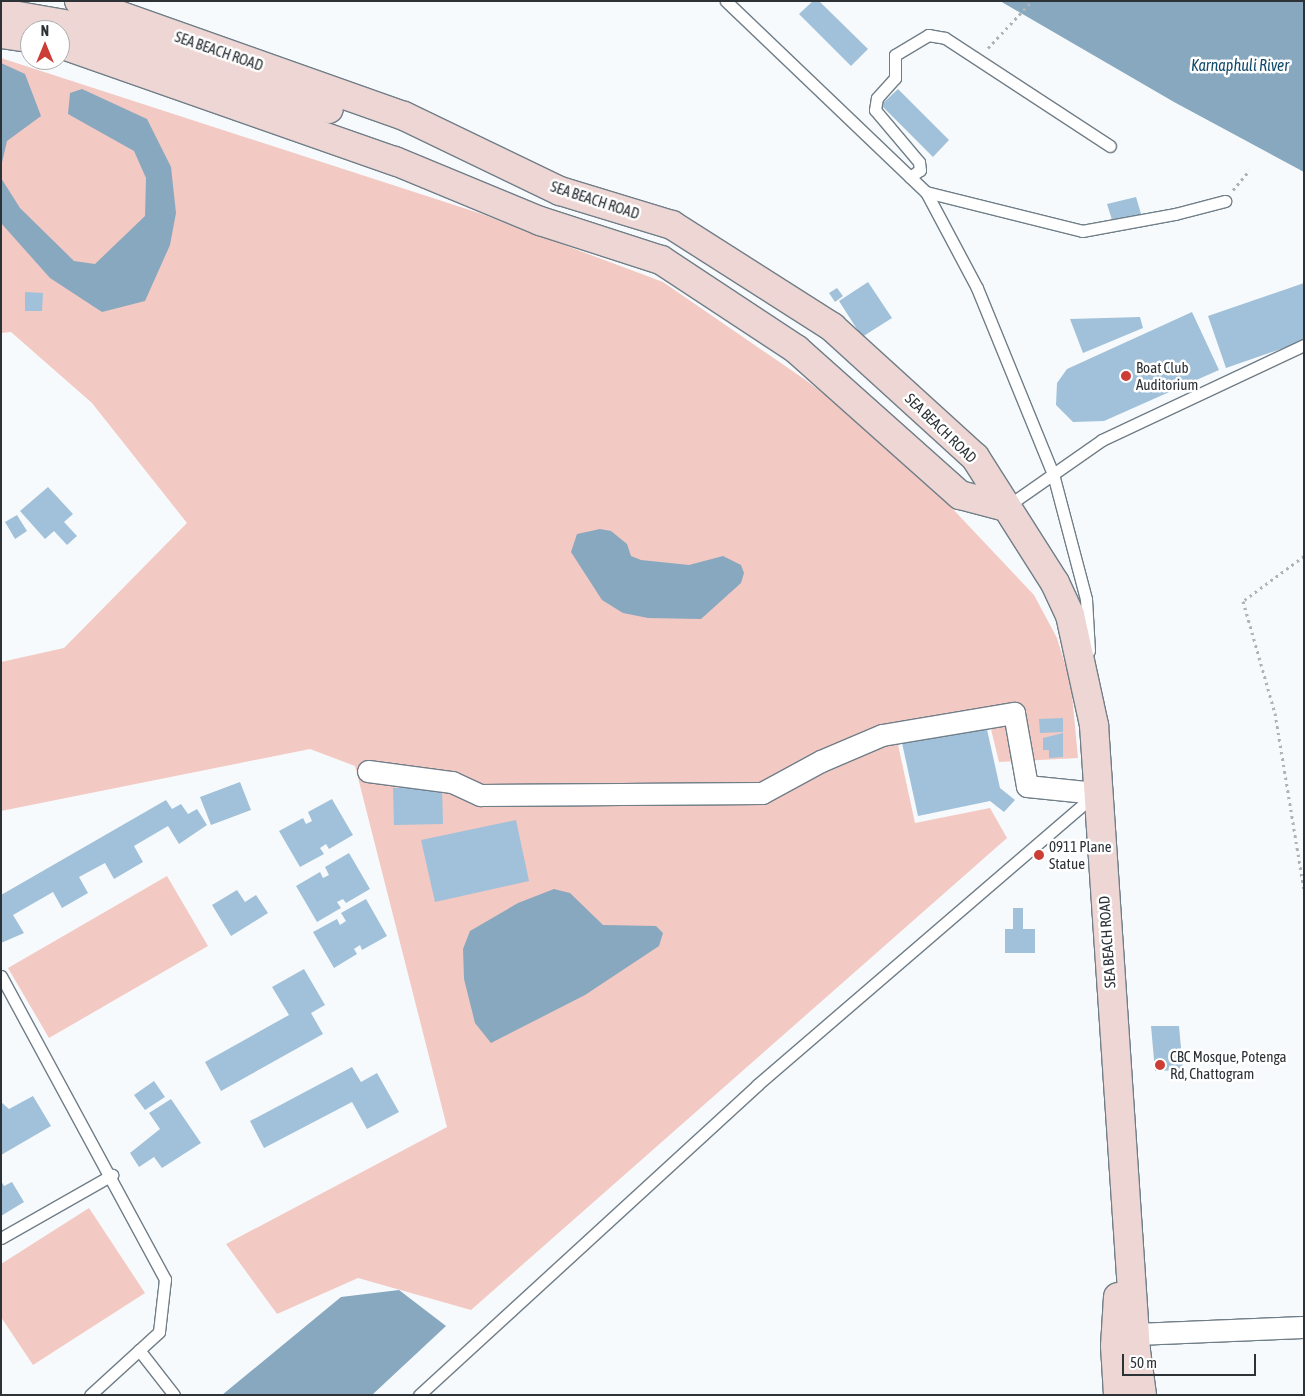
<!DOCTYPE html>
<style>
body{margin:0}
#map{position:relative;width:1305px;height:1396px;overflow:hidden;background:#f7fafc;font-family:"Asap Condensed",sans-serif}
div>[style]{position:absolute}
.green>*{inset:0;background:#f3c9c3}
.water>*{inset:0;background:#87a8bf}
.building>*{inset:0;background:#a0c1d9}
.path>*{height:3px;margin-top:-1.5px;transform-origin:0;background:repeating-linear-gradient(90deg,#afb3b6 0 2.5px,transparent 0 6.5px)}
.roads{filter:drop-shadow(1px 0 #707e88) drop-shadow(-1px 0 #707e88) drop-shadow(0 1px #707e88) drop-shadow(0 -1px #707e88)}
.lane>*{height:11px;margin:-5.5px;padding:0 5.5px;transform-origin:5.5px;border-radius:5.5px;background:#fff}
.street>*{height:21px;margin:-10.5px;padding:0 10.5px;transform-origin:10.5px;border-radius:10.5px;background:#fff}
.secondary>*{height:28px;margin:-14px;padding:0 14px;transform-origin:14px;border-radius:14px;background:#edd6d3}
.dots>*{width:14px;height:14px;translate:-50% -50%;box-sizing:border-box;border:2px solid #fff;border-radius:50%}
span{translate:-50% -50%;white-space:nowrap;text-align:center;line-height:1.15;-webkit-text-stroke:5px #fff;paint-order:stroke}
.street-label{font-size:15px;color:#2c3236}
.poi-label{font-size:15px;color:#2c3236}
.left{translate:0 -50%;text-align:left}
.water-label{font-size:16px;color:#114b6c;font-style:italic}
.frame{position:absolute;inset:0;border:2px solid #2c3236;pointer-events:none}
.north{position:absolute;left:20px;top:20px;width:50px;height:50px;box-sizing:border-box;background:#fff;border:1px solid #abadaf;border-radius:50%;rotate:0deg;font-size:14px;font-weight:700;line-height:20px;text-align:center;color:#2c3236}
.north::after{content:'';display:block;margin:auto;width:18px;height:22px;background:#cb3d35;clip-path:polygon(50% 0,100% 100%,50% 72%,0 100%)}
.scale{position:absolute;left:1122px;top:1354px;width:134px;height:22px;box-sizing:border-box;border:2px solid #2c3236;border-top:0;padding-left:6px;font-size:15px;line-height:18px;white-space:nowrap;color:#2c3236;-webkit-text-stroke:4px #fff;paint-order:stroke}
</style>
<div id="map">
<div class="green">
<i style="clip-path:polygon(1px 58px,479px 213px,663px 282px,807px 381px,899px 452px,1034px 595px,1057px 638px,1071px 684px,1078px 758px,999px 762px,989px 721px,897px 740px,915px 823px,990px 808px,1007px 838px,471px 1310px,358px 1278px,277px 1314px,226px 1244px,447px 1127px,355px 766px,310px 749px,1px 811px,1px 662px,64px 648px,187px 523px,92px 403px,11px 332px,1px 333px)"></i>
<i style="clip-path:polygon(167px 876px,208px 946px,49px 1038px,8px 968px)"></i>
<i style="clip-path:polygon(89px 1208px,145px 1293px,33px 1365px,1px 1317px,1px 1264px)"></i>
</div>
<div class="water">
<i style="clip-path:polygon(1000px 1px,1304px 1px,1304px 172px,1174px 102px)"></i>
<i style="clip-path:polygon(1px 63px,25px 74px,41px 116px,7px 141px,1px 167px)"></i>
<i style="clip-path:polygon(82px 89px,147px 119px,171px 167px,176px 213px,170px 245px,145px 301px,102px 312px,50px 278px,1px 223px,1px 178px,20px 208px,74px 261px,95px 264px,145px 216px,146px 178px,134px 151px,68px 114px,70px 93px)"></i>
<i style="clip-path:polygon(600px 529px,611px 531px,627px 544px,631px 556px,641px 560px,689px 565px,723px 556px,741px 565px,744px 573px,741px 583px,701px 619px,648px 618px,623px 613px,602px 600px,571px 552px,577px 534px)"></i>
<i style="clip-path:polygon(554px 889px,570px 893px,603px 925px,656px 926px,663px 933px,659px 946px,585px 995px,491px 1043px,475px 1023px,464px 979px,463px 949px,470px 931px,518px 903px)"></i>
<i style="clip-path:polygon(399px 1290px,446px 1326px,372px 1395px,222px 1395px,341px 1297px)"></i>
</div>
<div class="building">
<i style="clip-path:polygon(813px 1px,819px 1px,868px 49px,851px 66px,799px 14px)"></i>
<i style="clip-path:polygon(898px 89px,949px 140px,933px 157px,881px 105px)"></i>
<i style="clip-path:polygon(1136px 197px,1142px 217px,1113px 223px,1107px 204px)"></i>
<i style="clip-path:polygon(868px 282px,892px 318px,862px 337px,839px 301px)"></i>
<i style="clip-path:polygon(1304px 283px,1304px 341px,1226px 368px,1208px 316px)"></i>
<i style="clip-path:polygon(837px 288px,843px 296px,835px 302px,829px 293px)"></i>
<i style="clip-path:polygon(25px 292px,43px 293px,42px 311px,25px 311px)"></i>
<i style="clip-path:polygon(1192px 312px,1219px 370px,1104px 421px,1073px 422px,1056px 405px,1057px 383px,1067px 369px)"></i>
<i style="clip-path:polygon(1140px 317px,1143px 328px,1083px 353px,1070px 319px)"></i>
<i style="clip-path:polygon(48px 487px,73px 514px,64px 522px,77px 536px,67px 545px,54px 531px,45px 539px,20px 511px)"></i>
<i style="clip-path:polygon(17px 515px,27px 531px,15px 539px,5px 522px)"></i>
<i style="clip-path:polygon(1063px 718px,1063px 732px,1040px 733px,1039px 719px)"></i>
<i style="clip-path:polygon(986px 725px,1000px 788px,1015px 800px,1004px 812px,990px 801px,918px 816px,902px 743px)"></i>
<i style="clip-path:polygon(1063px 733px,1063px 757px,1049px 758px,1049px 750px,1043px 750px,1043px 738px)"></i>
<i style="clip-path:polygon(240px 782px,251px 810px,211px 825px,200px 797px)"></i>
<i style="clip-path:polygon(442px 787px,443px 824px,394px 825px,393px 788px)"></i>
<i style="clip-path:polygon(332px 799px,353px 835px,329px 849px,326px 844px,320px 848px,324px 854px,300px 867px,279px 831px,303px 818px,306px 824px,312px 821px,308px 812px)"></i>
<i style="clip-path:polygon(166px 800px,172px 809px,181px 804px,188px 814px,197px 809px,207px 825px,179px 844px,168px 826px,134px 846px,143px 862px,114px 879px,105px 863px,79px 877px,88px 893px,62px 908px,53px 892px,13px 915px,24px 933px,1px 943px,1px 895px)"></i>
<i style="clip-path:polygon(516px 820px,529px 881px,435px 902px,421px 840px)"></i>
<i style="clip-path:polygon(349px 853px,370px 889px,346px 903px,343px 899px,337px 902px,341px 908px,317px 922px,296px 886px,320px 872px,323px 878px,329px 875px,325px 867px)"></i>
<i style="clip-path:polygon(237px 890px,245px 902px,256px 895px,268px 913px,231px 936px,212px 905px)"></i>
<i style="clip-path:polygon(366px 899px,387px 936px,362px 950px,360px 945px,354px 949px,357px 954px,334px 968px,313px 932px,337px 919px,340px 925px,346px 921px,341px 913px)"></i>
<i style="clip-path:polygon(1013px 908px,1023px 908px,1023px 929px,1035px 929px,1035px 953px,1005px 953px,1005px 929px,1013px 929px)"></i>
<i style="clip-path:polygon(304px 969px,325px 1005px,311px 1013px,323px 1034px,221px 1091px,205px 1062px,289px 1015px,272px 987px)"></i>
<i style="clip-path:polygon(1151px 1026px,1179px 1026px,1183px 1070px,1155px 1071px)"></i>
<i style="clip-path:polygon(352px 1067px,361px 1082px,377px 1073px,399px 1112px,367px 1129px,352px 1102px,264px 1148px,250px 1121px)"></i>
<i style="clip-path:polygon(154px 1081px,165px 1097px,145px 1110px,134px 1095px)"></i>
<i style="clip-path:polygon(33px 1096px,51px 1126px,1px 1155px,1px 1102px,9px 1109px)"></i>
<i style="clip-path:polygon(171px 1099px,201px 1143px,162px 1168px,154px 1157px,139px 1167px,130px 1153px,160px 1129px,149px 1113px)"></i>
<i style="clip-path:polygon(1px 1181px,4px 1186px,12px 1182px,24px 1202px,1px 1216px)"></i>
</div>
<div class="path">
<i style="left:988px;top:48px;width:64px;rotate:-46.9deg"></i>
<i style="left:1233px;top:190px;width:26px;rotate:-50deg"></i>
<i style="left:1304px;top:556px;width:76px;rotate:143.6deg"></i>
<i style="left:1243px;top:601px;width:116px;rotate:74.1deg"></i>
<i style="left:1275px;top:713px;width:179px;rotate:80.7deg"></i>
</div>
<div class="roads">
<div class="lane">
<i style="left:726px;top:1px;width:277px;rotate:43.7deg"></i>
<i style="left:926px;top:192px;width:109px;rotate:62deg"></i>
<i style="left:977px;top:288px;width:201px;rotate:67.8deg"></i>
<i style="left:1053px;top:474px;width:129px;rotate:75.2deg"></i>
<i style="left:1086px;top:599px;width:52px;rotate:86.7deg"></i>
<i style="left:910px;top:177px;width:12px;rotate:-35deg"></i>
<i style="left:920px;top:170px;width:8px;rotate:-97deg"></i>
<i style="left:919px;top:162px;width:68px;rotate:-130.2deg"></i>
<i style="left:875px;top:110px;width:12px;rotate:-81deg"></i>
<i style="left:877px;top:98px;width:27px;rotate:-48deg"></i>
<i style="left:895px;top:78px;width:23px;rotate:-90deg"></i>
<i style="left:895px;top:55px;width:39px;rotate:-31deg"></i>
<i style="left:928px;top:35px;width:17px;rotate:10deg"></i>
<i style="left:945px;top:38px;width:197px;rotate:33.2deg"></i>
<i style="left:926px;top:192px;width:161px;rotate:14deg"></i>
<i style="left:1082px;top:231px;width:95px;rotate:-10.4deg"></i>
<i style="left:1175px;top:214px;width:52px;rotate:-14.6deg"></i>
<i style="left:1006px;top:507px;width:117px;rotate:-34.9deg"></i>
<i style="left:1102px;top:440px;width:223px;rotate:-25.2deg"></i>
<i style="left:1px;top:976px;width:345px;rotate:61.6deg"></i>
<i style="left:165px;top:1279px;width:53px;rotate:96.5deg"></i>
<i style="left:159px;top:1332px;width:93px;rotate:137.6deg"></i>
<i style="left:1px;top:1238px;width:128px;rotate:-29.6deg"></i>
<i style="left:139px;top:1350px;width:57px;rotate:52.1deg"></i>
<i style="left:419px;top:1395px;width:459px;rotate:-42.5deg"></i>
<i style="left:757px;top:1085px;width:446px;rotate:-40.7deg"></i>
</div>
<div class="street">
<i style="left:368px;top:771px;width:85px;rotate:7.5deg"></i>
<i style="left:452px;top:782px;width:31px;rotate:25deg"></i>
<i style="left:480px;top:795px;width:282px;rotate:-0.4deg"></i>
<i style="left:762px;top:793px;width:67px;rotate:-28.5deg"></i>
<i style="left:821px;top:761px;width:66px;rotate:-23.1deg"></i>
<i style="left:882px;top:735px;width:134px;rotate:-9.5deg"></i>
<i style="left:1014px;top:713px;width:74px;rotate:79.9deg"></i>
<i style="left:1027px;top:786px;width:69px;rotate:5.8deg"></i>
<i style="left:1135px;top:1334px;width:169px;rotate:-2.4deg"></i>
</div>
<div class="secondary">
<i style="left:79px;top:1px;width:345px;rotate:19.5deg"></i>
<i style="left:404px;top:116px;width:173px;rotate:25.7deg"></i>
<i style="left:560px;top:191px;width:117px;rotate:16.9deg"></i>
<i style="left:672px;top:225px;width:190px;rotate:32.5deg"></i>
<i style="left:832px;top:327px;width:193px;rotate:42.3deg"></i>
<i style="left:975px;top:457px;width:149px;rotate:57.6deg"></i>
<i style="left:1055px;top:583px;width:35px;rotate:65deg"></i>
<i style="left:1070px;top:615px;width:113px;rotate:77.7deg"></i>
<i style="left:1094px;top:725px;width:627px;rotate:86.16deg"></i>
<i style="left:1136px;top:1351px;width:44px;rotate:82.2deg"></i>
<i style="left:1px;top:13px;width:88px;rotate:9.8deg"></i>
<i style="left:88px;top:28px;width:254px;rotate:18.6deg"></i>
<i style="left:1px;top:34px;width:29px;rotate:8deg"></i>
<i style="left:60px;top:44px;width:355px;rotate:19.3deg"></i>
<i style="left:395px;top:161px;width:157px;rotate:22.5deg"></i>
<i style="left:540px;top:221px;width:127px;rotate:17.9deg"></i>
<i style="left:661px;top:260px;width:162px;rotate:33.4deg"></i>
<i style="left:796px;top:349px;width:220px;rotate:41.7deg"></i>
<i style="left:960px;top:495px;width:48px;rotate:14.6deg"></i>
<i style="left:1118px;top:1395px;width:49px;rotate:-93.5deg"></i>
<i style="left:1115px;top:1346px;width:49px;rotate:-86.5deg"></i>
</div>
</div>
<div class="dots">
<i style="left:1126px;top:376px;background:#cb3d35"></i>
<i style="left:1039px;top:855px;background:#cb3d35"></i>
<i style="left:1160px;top:1065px;background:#cb3d35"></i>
</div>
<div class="street-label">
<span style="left:219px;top:51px;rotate:19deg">SEA BEACH ROAD</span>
<span style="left:595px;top:200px;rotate:18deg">SEA BEACH ROAD</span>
<span style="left:941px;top:428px;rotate:44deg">SEA BEACH ROAD</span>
<span style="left:1107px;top:942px;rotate:-94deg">SEA BEACH ROAD</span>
</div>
<div class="poi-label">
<span class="left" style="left:1136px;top:376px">Boat Club<br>Auditorium</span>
<span class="left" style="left:1049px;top:855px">0911 Plane<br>Statue</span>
<span class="left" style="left:1170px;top:1065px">CBC Mosque, Potenga<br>Rd, Chattogram</span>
</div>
<div class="water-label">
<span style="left:1240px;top:65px">Karnaphuli River</span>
</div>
<div class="frame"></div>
<div class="north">N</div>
<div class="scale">50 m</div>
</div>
